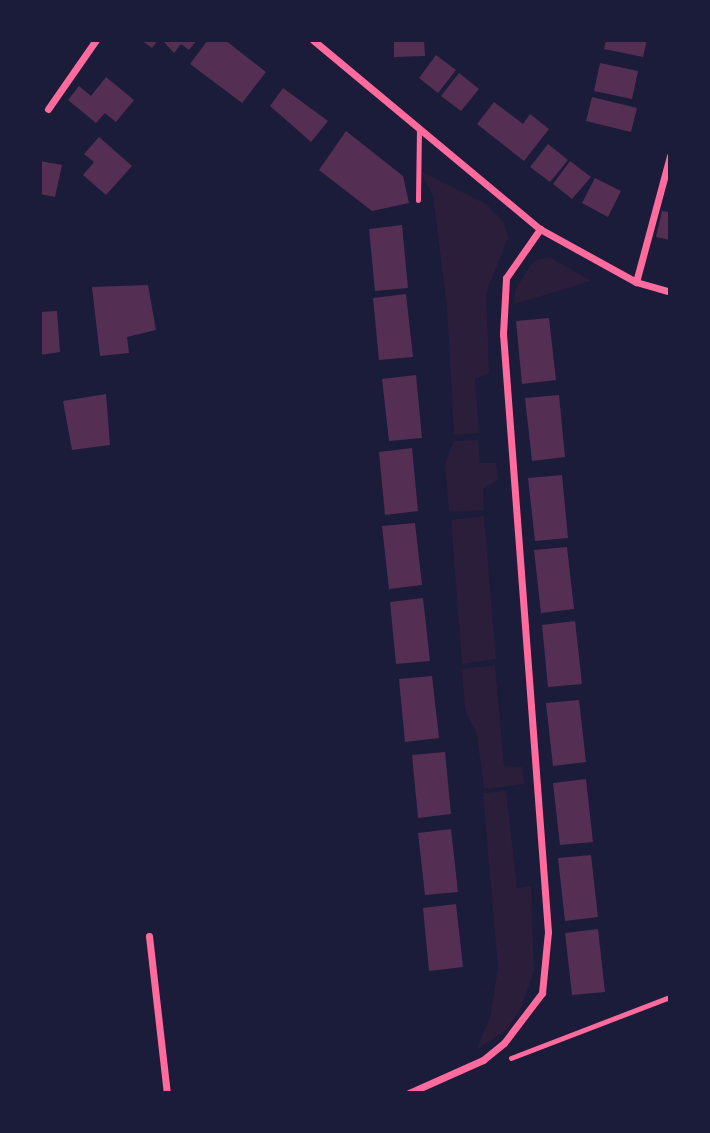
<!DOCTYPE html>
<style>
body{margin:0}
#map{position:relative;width:710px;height:1133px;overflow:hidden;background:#1b1b3a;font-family:"Open Sans",sans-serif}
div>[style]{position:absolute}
.green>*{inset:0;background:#2a1e3b}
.building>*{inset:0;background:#542f53}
.path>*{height:4.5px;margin:-2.25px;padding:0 2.25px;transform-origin:2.25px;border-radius:2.25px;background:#ff6b9d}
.service>*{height:5px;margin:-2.5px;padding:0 2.5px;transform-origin:2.5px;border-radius:2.5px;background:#ff6b9d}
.minor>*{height:7px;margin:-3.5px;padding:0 3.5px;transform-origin:3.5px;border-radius:3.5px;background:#ff6b9d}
span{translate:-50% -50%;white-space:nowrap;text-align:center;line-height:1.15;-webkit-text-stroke:7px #1b1b3a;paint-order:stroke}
.frame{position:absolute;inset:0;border:42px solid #1b1b3a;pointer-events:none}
</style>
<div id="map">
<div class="green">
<i style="clip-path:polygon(420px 171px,486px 204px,504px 222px,508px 238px,486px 293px,489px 373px,475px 379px,479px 433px,454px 435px,447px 307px,433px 195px)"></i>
<i style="clip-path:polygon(551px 258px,592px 281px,514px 304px,515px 290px,530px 266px,538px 259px)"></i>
<i style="clip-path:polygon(478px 440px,480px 463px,496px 463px,498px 480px,483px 489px,484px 510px,449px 512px,445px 463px,454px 441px)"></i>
<i style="clip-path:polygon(484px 516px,496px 659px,462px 664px,451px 520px)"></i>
<i style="clip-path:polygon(495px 665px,504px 766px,522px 767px,524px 784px,484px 789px,477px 735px,465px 710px,462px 669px)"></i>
<i style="clip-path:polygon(506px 791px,517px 888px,531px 886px,534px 971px,521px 1008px,506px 1030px,476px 1050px,490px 1018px,498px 968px,483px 793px)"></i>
</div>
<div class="building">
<i style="clip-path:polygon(141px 40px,158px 40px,152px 48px)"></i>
<i style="clip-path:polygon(162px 40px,197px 40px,189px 50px,181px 44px,174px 53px)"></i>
<i style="clip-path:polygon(208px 40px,225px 40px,266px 72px,242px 103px,190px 64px)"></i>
<i style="clip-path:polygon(394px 40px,424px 40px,425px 56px,394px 57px)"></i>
<i style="clip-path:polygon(606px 40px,647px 40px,643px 57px,604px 49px)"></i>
<i style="clip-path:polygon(436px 55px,456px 70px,438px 93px,419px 78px)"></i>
<i style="clip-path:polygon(600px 63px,638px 71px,632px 99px,594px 91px)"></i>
<i style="clip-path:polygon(459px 73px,479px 89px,461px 111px,441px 96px)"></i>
<i style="clip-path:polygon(106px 77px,134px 100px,116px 122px,105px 113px,96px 123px,68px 100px,79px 86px,91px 96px)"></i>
<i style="clip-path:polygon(283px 88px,328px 121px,311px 142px,270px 106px)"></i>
<i style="clip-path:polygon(592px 97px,637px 108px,631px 132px,586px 121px)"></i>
<i style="clip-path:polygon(494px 102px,523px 124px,530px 114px,549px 129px,524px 161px,477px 124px)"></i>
<i style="clip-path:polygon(346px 131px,403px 176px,409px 203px,372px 211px,319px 170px)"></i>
<i style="clip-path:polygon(99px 137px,132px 166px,106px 195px,83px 175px,94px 162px,84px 154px)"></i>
<i style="clip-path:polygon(548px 144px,568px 160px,550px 182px,530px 167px)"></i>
<i style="clip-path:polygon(40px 161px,62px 165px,55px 197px,40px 194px)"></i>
<i style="clip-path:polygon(570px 161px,591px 177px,572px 199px,553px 184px)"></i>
<i style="clip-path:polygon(595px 178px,621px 191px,608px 217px,582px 203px)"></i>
<i style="clip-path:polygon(662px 211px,670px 212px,670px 240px,656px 237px)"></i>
<i style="clip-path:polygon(402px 225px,408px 288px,375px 291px,369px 229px)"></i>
<i style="clip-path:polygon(148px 285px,156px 330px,127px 337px,129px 353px,100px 356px,92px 287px)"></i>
<i style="clip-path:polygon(406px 294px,413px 357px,379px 360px,373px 298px)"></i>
<i style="clip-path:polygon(57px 311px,60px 352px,40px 355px,40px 312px)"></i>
<i style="clip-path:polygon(549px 318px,556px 380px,522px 384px,516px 321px)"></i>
<i style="clip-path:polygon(416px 375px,422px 438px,389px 441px,382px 379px)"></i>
<i style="clip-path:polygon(106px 394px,110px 445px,72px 450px,63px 401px)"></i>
<i style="clip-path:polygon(559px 395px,565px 457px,532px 461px,525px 398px)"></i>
<i style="clip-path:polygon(412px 448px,418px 511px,385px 515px,379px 452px)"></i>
<i style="clip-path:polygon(562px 475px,568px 538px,535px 541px,528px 478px)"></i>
<i style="clip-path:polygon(415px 523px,422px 585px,389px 589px,382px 526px)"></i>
<i style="clip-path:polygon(567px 547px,574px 609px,541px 613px,534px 550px)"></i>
<i style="clip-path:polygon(423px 598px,430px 661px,396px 664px,390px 602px)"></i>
<i style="clip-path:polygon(575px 621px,582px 684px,548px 687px,542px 625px)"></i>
<i style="clip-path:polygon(432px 676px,439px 738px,405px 742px,399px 679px)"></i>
<i style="clip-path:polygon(579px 700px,586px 762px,553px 766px,546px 703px)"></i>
<i style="clip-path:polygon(445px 752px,451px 814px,418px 818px,412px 755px)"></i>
<i style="clip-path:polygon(586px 779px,593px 842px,560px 845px,553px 783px)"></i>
<i style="clip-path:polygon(451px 829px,458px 892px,425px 895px,418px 833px)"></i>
<i style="clip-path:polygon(591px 855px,598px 917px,565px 921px,558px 858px)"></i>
<i style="clip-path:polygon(456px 904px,463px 967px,429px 971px,423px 908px)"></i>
<i style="clip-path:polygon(598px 929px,605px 992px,572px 995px,565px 933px)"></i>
</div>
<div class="path">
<i style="left:511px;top:1058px;width:170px;rotate:-21deg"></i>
</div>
<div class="service">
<i style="left:418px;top:200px;width:72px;rotate:-89.2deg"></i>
</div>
<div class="minor">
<i style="left:313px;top:40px;width:295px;rotate:39.8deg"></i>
<i style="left:540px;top:229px;width:110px;rotate:28.9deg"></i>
<i style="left:636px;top:282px;width:35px;rotate:16deg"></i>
<i style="left:48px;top:109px;width:84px;rotate:-55.2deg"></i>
<i style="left:636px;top:282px;width:131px;rotate:-74.9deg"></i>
<i style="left:149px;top:936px;width:158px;rotate:83.5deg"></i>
<i style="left:409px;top:1093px;width:81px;rotate:-24deg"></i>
<i style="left:483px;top:1060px;width:27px;rotate:-39deg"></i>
<i style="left:504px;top:1043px;width:63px;rotate:-52.8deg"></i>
<i style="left:542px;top:993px;width:61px;rotate:-84.4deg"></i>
<i style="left:548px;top:932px;width:600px;rotate:-94.3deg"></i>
<i style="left:503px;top:334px;width:56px;rotate:-86.9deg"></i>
<i style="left:506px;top:278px;width:60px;rotate:-55.2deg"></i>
</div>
<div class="frame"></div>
</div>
